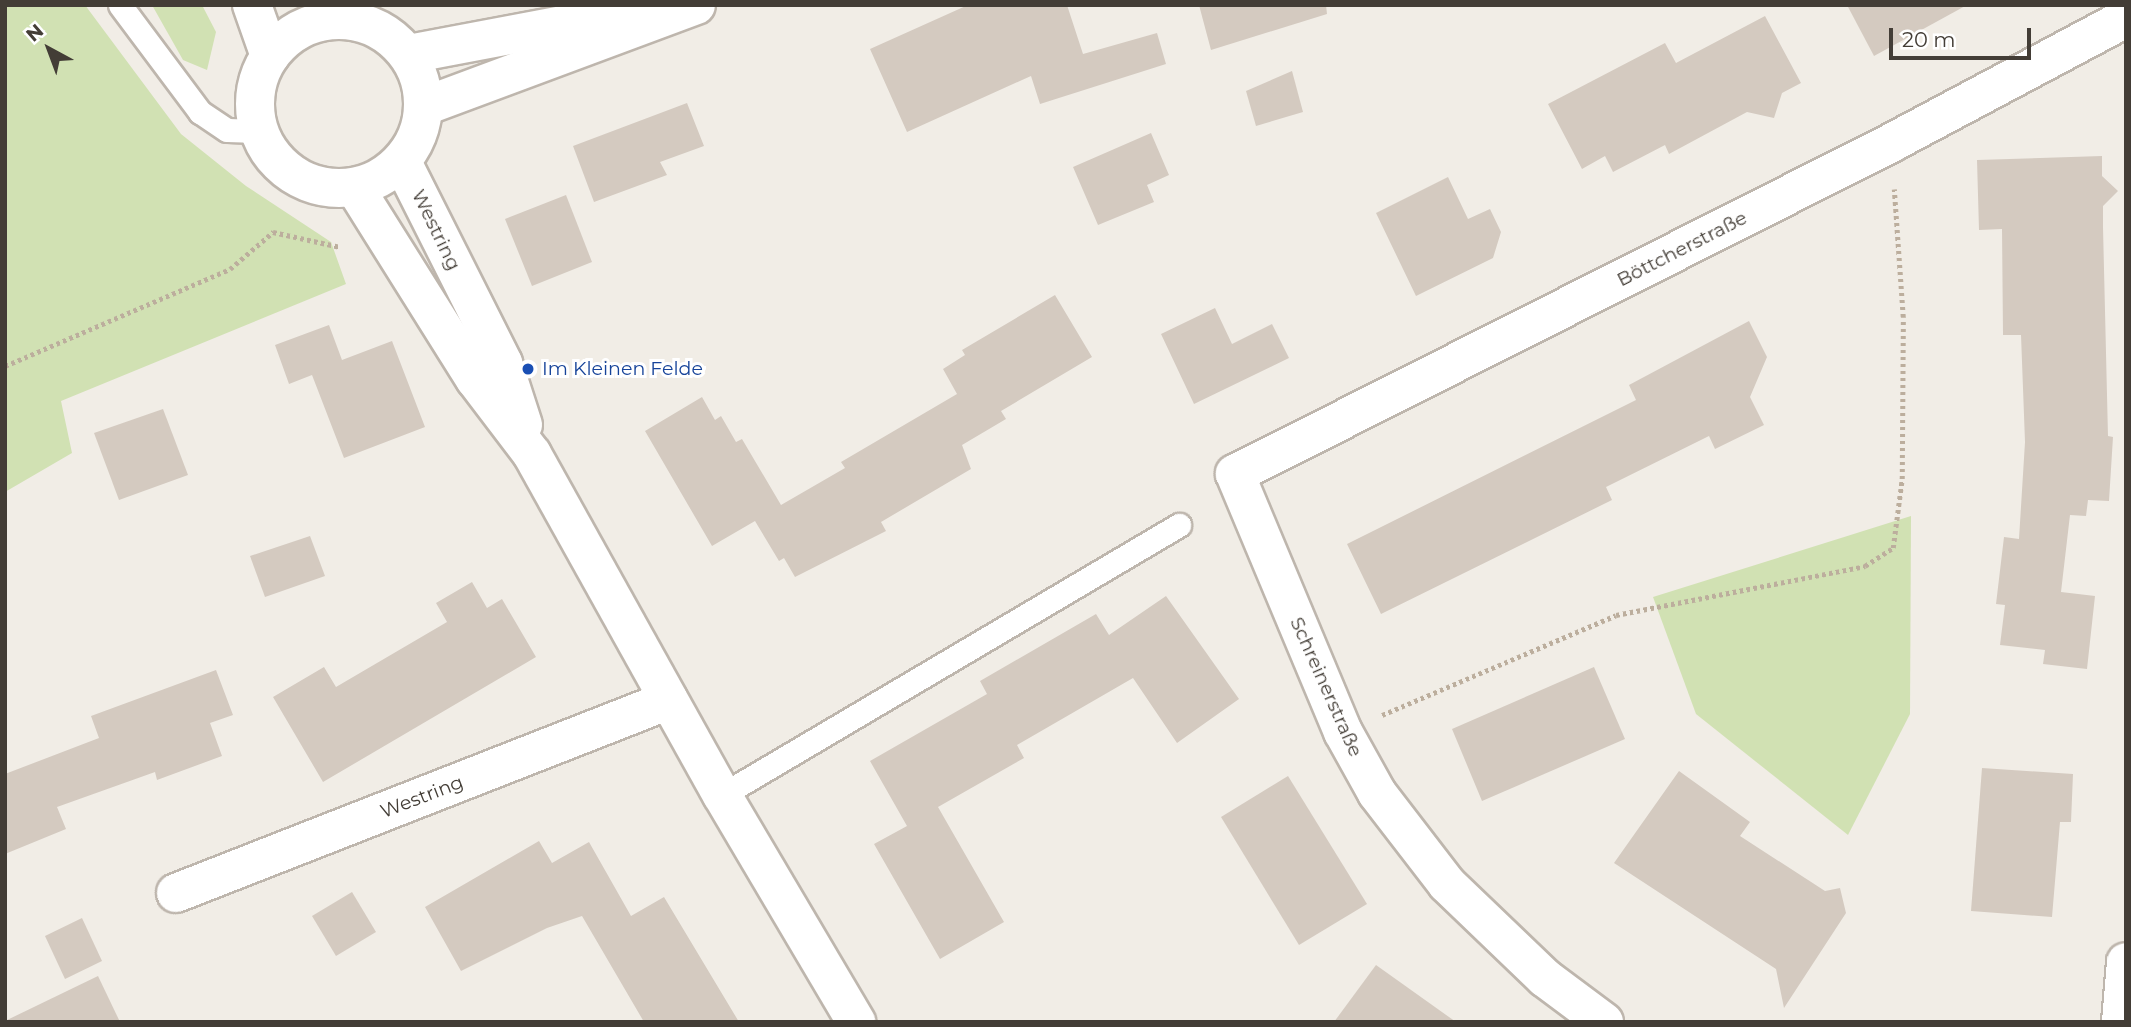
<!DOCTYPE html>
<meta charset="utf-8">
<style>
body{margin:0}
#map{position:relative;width:2131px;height:1027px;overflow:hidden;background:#f1ede6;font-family:Montserrat,sans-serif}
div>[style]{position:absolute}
.green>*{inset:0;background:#d1e1b3}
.building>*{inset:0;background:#d4cac0}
.path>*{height:4.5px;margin-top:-2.25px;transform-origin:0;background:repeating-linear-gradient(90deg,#bcae9d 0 3.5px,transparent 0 7px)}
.roads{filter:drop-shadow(2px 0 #beb6ad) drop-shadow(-2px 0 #beb6ad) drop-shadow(0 2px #beb6ad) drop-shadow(0 -2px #beb6ad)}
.service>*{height:23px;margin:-11.5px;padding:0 11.5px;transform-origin:11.5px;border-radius:11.5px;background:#fff}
.minor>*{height:38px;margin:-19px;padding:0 19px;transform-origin:19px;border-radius:19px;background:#fff}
.tertiary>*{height:38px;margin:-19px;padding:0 19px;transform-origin:19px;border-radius:19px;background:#fff}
.tertiary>.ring{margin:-19px;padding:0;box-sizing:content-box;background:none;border:38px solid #fff;border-radius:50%}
.dots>*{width:19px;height:19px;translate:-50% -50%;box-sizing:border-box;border:4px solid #fff;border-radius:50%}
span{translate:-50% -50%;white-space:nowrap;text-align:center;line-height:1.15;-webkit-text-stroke:6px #fff;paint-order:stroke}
.street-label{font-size:19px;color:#433d36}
.transit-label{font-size:19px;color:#164399}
.left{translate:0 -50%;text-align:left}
.frame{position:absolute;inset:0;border:7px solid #433d36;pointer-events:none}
.north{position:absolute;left:14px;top:14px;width:70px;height:70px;-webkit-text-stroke:5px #fff;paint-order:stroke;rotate:319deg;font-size:19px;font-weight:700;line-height:28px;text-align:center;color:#433d36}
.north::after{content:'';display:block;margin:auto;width:24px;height:32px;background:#433d36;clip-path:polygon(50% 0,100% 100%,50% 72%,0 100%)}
.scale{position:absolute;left:1889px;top:28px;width:142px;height:32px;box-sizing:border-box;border:4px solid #433d36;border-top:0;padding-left:9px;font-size:21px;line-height:24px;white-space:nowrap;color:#433d36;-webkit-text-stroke:5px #fff;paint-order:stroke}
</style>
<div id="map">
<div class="green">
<i style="clip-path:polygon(5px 5px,85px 5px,181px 134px,246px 186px,331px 242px,346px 284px,61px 401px,72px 453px,5px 492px)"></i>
<i style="clip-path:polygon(152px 5px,202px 5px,216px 32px,207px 70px,183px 60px)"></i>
<i style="clip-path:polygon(1911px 516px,1910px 714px,1848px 835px,1696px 714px,1653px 597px)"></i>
</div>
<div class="building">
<i style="clip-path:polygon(968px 5px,1067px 5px,1083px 54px,1157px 33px,1166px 64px,1040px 104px,1031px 76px,907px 132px,870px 49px)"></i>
<i style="clip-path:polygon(1199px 5px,1326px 5px,1327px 14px,1211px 50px)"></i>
<i style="clip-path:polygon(1847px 5px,1967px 5px,1874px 56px)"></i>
<i style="clip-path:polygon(1765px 16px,1801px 83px,1782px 93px,1774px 118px,1747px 112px,1669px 154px,1665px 145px,1613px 172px,1605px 156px,1582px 169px,1548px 104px,1665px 43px,1676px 63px)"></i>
<i style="clip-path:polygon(1292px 71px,1303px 112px,1256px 126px,1246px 91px)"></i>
<i style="clip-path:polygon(687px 103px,704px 146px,660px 162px,667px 175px,594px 202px,573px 146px)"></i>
<i style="clip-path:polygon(1151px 133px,1169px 175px,1147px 185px,1154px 202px,1098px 225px,1073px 167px)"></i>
<i style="clip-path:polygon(2102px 156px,2102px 176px,2118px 191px,2103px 206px,2103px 227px,2108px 436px,2113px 437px,2109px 501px,2088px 500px,2086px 516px,2070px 515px,2061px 592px,2095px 596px,2087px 669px,2043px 664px,2045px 650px,2000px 645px,2005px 605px,1996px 604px,2004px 537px,2019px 539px,2025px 442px,2021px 335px,2003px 335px,2002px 229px,1979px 230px,1977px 160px)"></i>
<i style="clip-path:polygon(1448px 177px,1468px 219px,1490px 209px,1501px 232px,1493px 258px,1416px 296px,1376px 213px)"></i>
<i style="clip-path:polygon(566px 195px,592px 262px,532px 286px,505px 219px)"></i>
<i style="clip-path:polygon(1055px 295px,1092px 357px,1001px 411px,1006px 419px,962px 445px,971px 469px,881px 522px,886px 531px,795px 577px,784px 558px,779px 561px,755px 521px,712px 546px,645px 431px,702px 397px,715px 420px,721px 416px,736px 442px,742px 439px,781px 505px,845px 468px,841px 462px,957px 394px,943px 369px,965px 355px,962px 350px)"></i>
<i style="clip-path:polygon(1215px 308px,1232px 344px,1272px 324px,1289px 358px,1194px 404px,1161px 334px)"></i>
<i style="clip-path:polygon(1749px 321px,1767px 357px,1750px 397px,1764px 425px,1715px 449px,1709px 436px,1606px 487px,1612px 500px,1381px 614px,1347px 544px,1636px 400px,1629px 385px)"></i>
<i style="clip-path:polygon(329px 325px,342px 360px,392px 341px,425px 427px,344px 458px,312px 375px,289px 384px,275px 345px)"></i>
<i style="clip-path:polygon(163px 409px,188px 475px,119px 500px,94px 433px)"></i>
<i style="clip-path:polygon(310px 536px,325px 576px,265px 597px,250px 556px)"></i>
<i style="clip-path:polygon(472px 582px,487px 608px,502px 599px,536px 657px,323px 782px,273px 697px,324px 667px,336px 687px,447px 622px,436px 603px)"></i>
<i style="clip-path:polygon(1166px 596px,1239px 699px,1177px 743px,1133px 678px,1017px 745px,1024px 758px,938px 807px,1004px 922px,940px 959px,874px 844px,907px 826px,870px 761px,987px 694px,980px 681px,1096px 614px,1109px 635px)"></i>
<i style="clip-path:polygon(1594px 667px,1625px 739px,1482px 801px,1452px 729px)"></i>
<i style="clip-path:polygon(216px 670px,233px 715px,210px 723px,222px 756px,157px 780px,155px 772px,57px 807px,66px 829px,5px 854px,5px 774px,99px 738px,91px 716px)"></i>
<i style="clip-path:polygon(1982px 768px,2073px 774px,2071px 822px,2060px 822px,2052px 917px,1971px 911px)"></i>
<i style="clip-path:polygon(1679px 771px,1750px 822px,1740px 836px,1825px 891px,1840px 888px,1846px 913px,1784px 1008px,1776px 969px,1614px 863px)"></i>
<i style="clip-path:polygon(1288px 776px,1367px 904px,1299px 945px,1221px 817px)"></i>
<i style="clip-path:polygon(539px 841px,552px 863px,589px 842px,631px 916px,664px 897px,739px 1022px,644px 1022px,582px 916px,547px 928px,461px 971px,425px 907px)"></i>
<i style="clip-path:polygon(352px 892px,376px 932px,336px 956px,312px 916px)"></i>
<i style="clip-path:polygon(82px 918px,102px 961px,65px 979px,45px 936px)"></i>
<i style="clip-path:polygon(1376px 965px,1456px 1022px,1334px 1022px)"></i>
<i style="clip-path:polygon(98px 976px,120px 1022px,5px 1022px,5px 1021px)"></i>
</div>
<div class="path">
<i style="left:5px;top:366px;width:245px;rotate:-23.3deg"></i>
<i style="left:230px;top:269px;width:57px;rotate:-40.7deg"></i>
<i style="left:273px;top:232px;width:69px;rotate:12.6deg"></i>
<i style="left:1382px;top:715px;width:254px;rotate:-23.1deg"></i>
<i style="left:1616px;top:615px;width:254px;rotate:-11.1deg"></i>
<i style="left:1865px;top:566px;width:33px;rotate:-33deg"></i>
<i style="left:1893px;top:548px;width:70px;rotate:-82.6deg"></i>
<i style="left:1902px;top:479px;width:162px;rotate:-89.6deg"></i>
<i style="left:1903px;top:317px;width:128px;rotate:-94deg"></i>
</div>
<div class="roads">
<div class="service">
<i style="left:120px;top:5px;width:134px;rotate:53.2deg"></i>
<i style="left:200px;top:112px;width:32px;rotate:34deg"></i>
<i style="left:227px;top:130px;width:31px;rotate:2deg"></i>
<i style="left:722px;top:795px;width:531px;rotate:-30.58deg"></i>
</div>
<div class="minor">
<i style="left:409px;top:54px;width:227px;rotate:-10.7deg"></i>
<i style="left:425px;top:106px;width:289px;rotate:-20.4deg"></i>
<i style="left:176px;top:893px;width:529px;rotate:-21.38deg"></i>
<i style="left:1604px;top:1022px;width:74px;rotate:-143.3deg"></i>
<i style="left:1545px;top:978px;width:136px;rotate:-136.2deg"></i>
<i style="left:1447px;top:884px;width:115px;rotate:-127.6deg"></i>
<i style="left:1377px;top:793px;width:70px;rotate:-119.1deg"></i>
<i style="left:1343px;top:732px;width:280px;rotate:-112.7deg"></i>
<i style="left:1235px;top:474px;width:735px;rotate:-26.77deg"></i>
<i style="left:1891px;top:143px;width:266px;rotate:-28deg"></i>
<i style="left:2121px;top:1022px;width:60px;rotate:-85.2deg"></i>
</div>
<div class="tertiary">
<i style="left:252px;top:5px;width:54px;rotate:70.6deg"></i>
<i class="ring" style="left:255px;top:20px;width:130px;height:130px"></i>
<i style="left:402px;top:162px;width:225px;rotate:63.3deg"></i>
<i style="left:503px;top:363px;width:65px;rotate:72.1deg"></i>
<i style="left:355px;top:188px;width:226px;rotate:57.9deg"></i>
<i style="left:475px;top:379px;width:94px;rotate:52.8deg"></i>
<i style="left:532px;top:454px;width:390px;rotate:60.9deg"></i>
<i style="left:722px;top:795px;width:264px;rotate:59.4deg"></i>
</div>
</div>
<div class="dots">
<i style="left:528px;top:369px;background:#1a4fb4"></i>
</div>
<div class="street-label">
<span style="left:436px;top:230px;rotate:64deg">Westring</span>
<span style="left:1682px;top:249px;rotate:-27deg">Böttcherstraße</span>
<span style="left:1326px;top:687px;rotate:66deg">Schreinerstraße</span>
<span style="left:422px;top:797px;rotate:-21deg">Westring</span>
</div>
<div class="transit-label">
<span class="left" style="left:542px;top:369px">Im Kleinen Felde</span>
</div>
<div class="frame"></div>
<div class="north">N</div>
<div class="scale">20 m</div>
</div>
